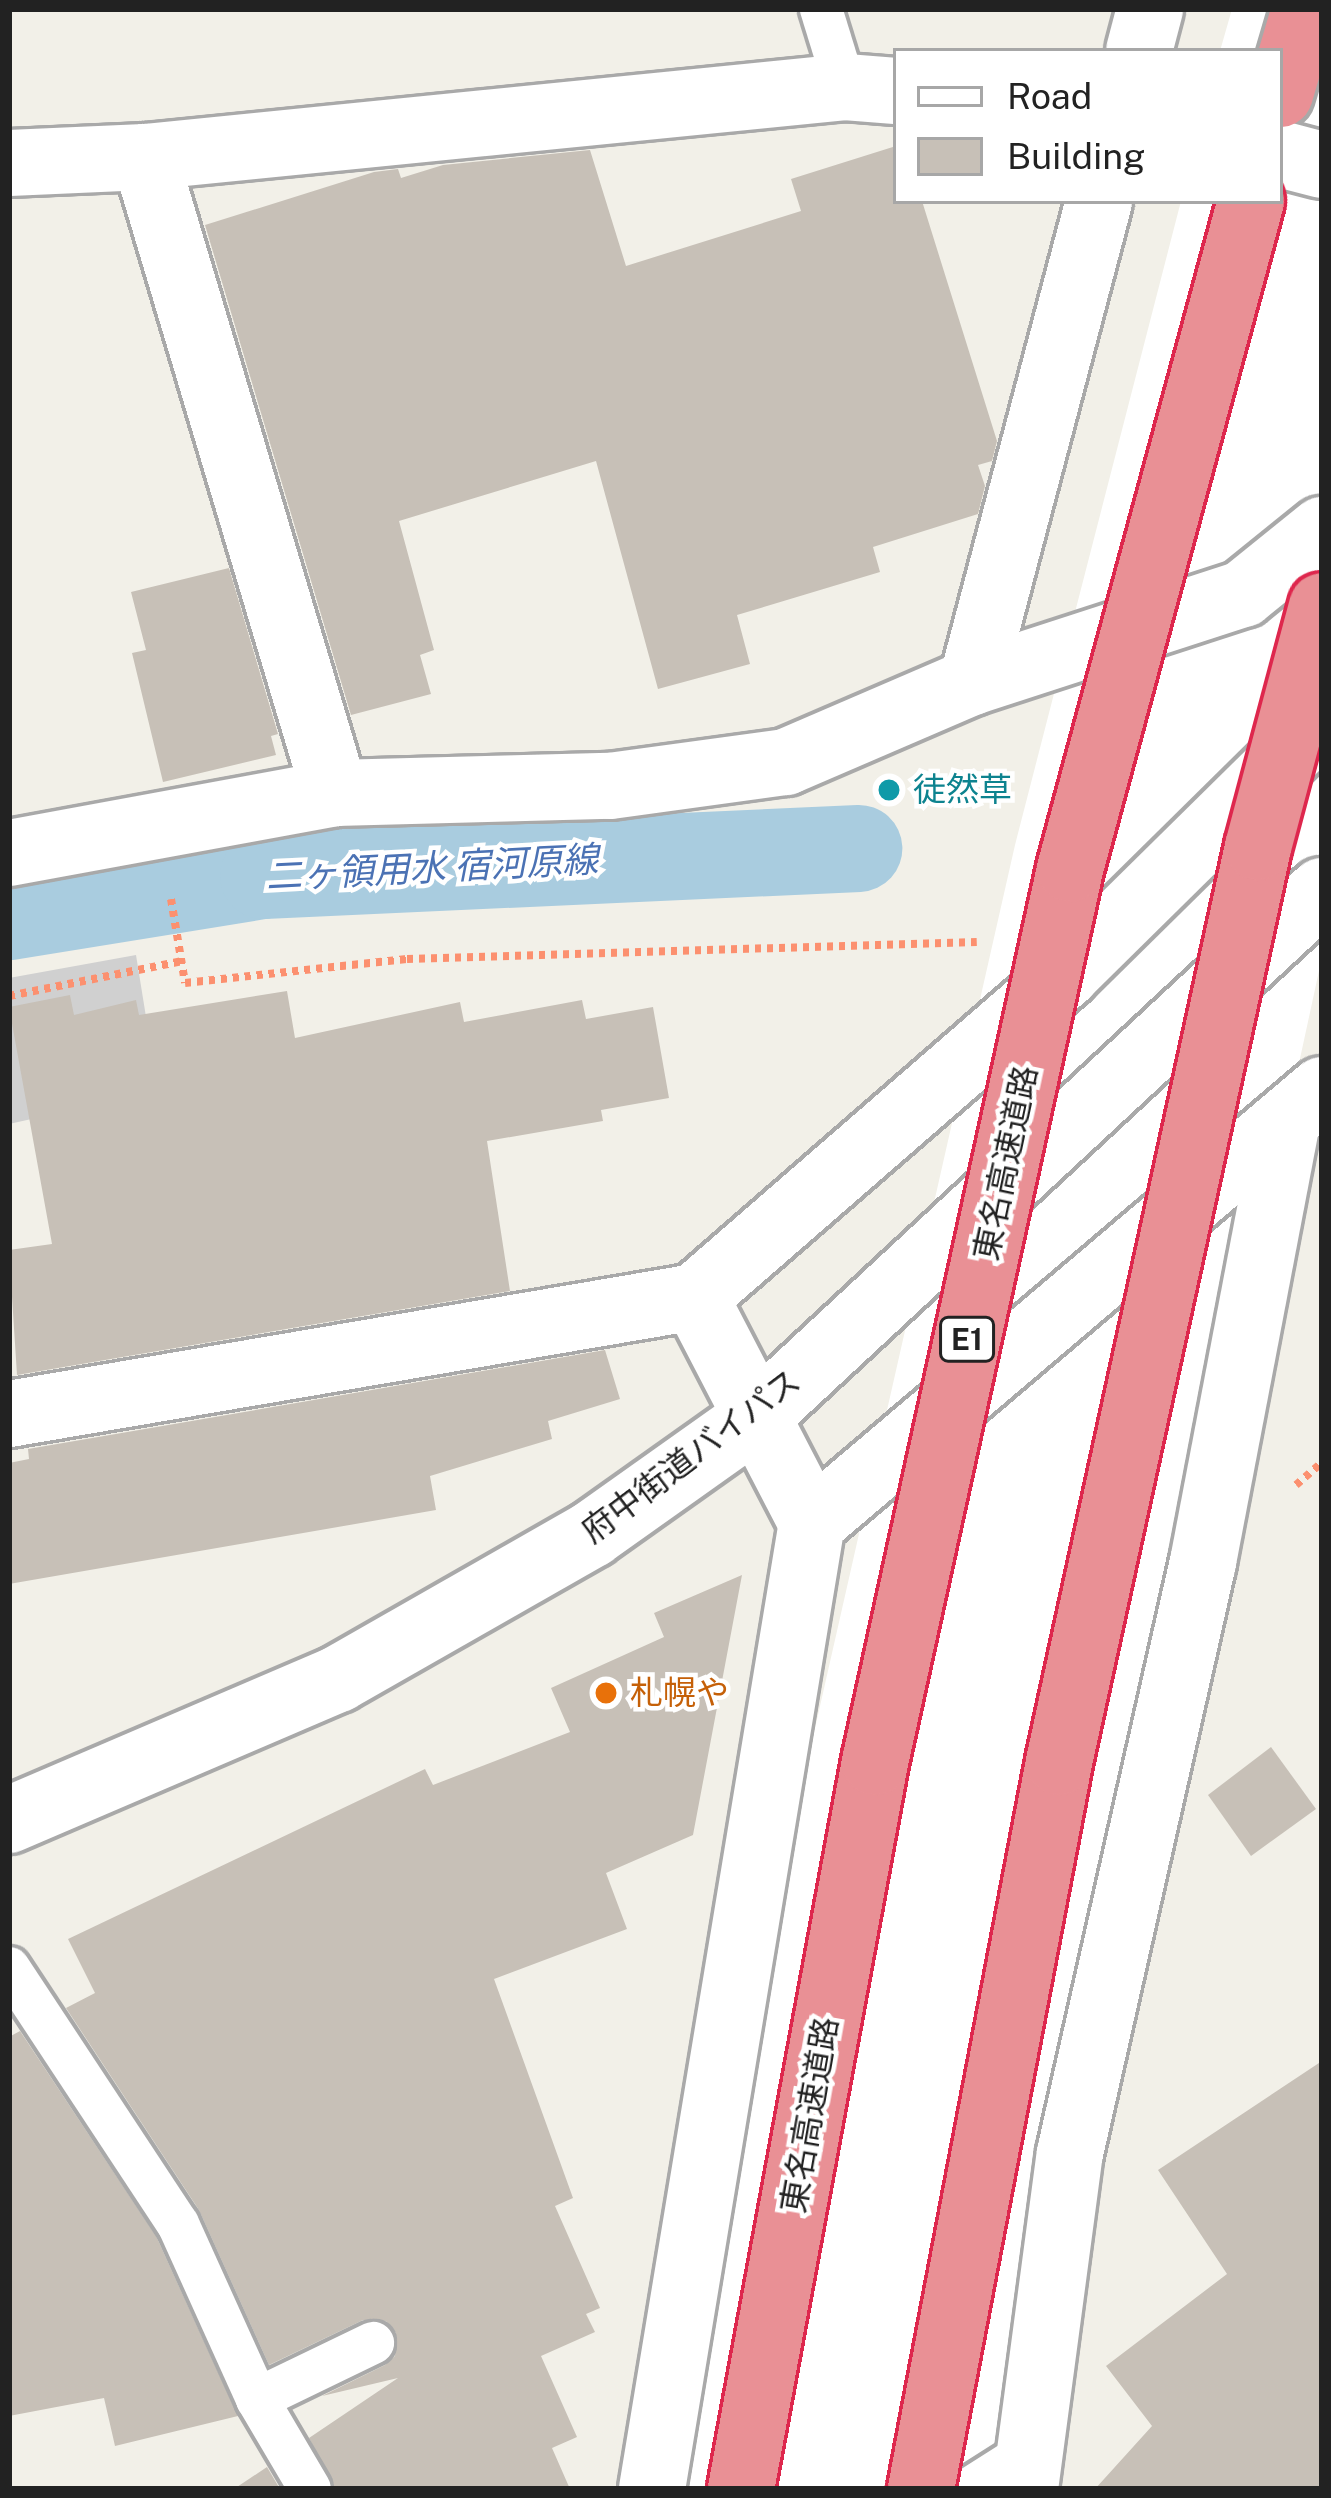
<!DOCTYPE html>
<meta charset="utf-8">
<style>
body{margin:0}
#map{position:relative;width:1331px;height:2498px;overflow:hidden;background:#f2f0e8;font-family:"Public Sans","Noto Sans JP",sans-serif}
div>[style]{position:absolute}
.religious>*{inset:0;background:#d0d0d0}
.pier>*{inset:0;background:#fff}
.canal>*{height:87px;margin:-43.5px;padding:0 43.5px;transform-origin:43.5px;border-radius:43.5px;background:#a9ccdf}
.building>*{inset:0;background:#c7c0b7}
.path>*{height:8px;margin-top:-4px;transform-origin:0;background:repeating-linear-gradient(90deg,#fc906f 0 6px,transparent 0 12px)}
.roads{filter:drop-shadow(3px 0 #a9a9a9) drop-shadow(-3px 0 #a9a9a9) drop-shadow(0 3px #a9a9a9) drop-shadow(0 -3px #a9a9a9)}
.service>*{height:42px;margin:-21px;padding:0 21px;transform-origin:21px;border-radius:21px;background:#fff}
.minor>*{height:66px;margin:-33px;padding:0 33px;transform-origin:33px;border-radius:33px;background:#fff}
.tertiary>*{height:66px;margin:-33px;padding:0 33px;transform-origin:33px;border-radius:33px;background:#fff}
.motorway>*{height:66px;margin:-33px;padding:0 33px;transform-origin:33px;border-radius:33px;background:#e99095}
.bridges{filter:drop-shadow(3px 0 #de274d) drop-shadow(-3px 0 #de274d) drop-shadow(0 3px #de274d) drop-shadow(0 -3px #de274d)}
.motorway-bridge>*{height:66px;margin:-33px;padding:0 33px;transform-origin:33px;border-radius:33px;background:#e99095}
.dots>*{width:33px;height:33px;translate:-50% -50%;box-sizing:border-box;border:6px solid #fff;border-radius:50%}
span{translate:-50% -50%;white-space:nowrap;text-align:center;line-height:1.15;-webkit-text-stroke:9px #fff;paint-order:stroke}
.shield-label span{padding:3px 9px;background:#fff;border:3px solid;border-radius:9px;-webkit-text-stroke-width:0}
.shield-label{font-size:30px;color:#222;font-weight:700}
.culture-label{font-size:33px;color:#0d838f}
.left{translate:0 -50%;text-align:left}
.street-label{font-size:33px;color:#222}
.food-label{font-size:33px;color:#c56008}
.water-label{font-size:36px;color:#4b72b4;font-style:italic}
.frame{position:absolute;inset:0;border:12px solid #222;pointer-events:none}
.legend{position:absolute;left:893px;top:48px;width:390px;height:156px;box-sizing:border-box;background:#fff;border:3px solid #a7a7a7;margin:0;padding:15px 21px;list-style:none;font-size:36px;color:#222}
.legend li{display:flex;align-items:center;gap:24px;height:60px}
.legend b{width:60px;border:3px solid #a7a7a7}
</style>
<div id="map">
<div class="religious">
<i style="clip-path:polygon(136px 955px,158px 1091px,9px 1124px,9px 978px)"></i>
</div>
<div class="pier">
<i style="clip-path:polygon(1232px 9px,1322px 9px,1322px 957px,1063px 2153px,1004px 2489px,662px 2489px,813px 1737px,1015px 845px,1181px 201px,1280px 201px,1280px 51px,1220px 51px)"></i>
</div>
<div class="canal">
<i style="left:9px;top:916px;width:257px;rotate:-9.2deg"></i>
<i style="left:263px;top:875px;width:596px;rotate:-2.6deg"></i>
</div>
<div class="building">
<i style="clip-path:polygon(896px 146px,896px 201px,922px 201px,997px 441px,992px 461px,978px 465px,985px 486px,978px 514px,873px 547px,880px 572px,737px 615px,750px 664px,658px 689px,596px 461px,399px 521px,434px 650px,420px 655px,431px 694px,351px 715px,205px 225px,374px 172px,398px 169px,401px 178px,443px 165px,590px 150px,626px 266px,801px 211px,791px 179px)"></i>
<i style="clip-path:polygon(229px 568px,278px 734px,271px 736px,276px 755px,163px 782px,132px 653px,146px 650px,131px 592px)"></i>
<i style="clip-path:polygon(287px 991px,295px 1038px,460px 1002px,464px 1022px,582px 1000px,586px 1019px,653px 1007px,669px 1098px,601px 1110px,603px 1121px,487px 1141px,510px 1291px,17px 1375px,9px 1250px,52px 1244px,9px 1007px,70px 995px,74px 1015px,136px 1000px,139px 1015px)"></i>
<i style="clip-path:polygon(605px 1350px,620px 1399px,548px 1421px,552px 1439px,430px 1476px,436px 1510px,9px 1584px,9px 1463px,29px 1459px,28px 1449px)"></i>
<i style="clip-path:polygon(742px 1575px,693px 1835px,606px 1873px,627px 1929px,494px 1979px,573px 2198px,555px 2206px,600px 2308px,586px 2314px,595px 2332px,541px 2356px,577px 2437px,552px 2448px,570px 2489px,335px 2489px,309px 2438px,398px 2378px,322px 2396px,385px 2365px,395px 2356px,396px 2333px,386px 2321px,363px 2320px,269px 2365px,199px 2210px,66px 2008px,95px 1993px,68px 1939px,425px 1769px,433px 1785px,570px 1732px,551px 1688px,664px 1637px,654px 1613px)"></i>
<i style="clip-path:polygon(1271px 1747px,1316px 1809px,1251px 1856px,1208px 1795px)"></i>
<i style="clip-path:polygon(20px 2031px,156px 2236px,238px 2416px,115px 2446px,104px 2398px,9px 2416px,9px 2037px)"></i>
<i style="clip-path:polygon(1322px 2061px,1322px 2489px,1095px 2489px,1152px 2426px,1106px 2366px,1227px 2274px,1158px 2170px)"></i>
<i style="clip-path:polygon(267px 2467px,280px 2489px,234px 2489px)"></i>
</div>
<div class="path">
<i style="left:171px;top:899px;width:85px;rotate:80.5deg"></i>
<i style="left:185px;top:983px;width:223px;rotate:-6.2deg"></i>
<i style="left:407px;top:959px;width:570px;rotate:-1.71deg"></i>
<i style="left:9px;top:996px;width:177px;rotate:-11.4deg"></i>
<i style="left:1296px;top:1485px;width:35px;rotate:-41deg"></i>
</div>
<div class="roads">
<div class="service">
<i style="left:821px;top:9px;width:82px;rotate:72.9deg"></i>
<i style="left:9px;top:1968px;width:307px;rotate:56.6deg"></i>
<i style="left:178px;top:2224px;width:192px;rotate:65.7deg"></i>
<i style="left:257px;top:2399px;width:104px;rotate:59.5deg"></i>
<i style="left:257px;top:2399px;width:129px;rotate:-25.8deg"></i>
<i style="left:969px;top:2489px;width:75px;rotate:-32.4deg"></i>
</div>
<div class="minor">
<i style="left:1139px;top:51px;width:43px;rotate:-75.3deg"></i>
<i style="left:1280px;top:154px;width:43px;rotate:14.7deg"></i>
<i style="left:145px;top:157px;width:664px;rotate:73.37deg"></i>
<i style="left:9px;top:163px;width:136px;rotate:-2.5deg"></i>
<i style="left:145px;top:157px;width:703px;rotate:-5.71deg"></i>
<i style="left:845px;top:87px;width:51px;rotate:4.5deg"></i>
<i style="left:972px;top:682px;width:497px;rotate:-75.2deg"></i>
<i style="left:9px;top:853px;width:331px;rotate:-10.4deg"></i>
<i style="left:335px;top:793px;width:275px;rotate:-1.5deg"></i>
<i style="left:610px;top:786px;width:178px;rotate:-7.8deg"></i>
<i style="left:786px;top:762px;width:202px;rotate:-23.3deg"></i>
<i style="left:972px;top:682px;width:285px;rotate:-18deg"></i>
<i style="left:1243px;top:594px;width:102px;rotate:-39deg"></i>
<i style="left:9px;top:1414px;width:696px;rotate:-9.68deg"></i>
<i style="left:812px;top:1523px;width:669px;rotate:-40.33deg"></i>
<i style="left:652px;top:2489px;width:979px;rotate:-80.6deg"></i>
<i style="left:812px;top:1523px;width:254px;rotate:-117.4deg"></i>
<i style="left:695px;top:1297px;width:492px;rotate:-41deg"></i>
<i style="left:1066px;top:974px;width:326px;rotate:-44.6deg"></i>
<i style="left:1025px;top:2489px;width:339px;rotate:-82.4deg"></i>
<i style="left:1070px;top:2153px;width:606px;rotate:-77.32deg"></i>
<i style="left:1203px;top:1562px;width:443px;rotate:-79.2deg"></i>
</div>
<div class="tertiary">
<i style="left:9px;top:1820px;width:358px;rotate:-23.2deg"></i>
<i style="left:338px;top:1679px;width:292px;rotate:-29.7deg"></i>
<i style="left:592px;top:1534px;width:200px;rotate:-35.4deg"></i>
<i style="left:755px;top:1418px;width:774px;rotate:-42.91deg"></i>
</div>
<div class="motorway">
<i style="left:1280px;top:94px;width:89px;rotate:-73.6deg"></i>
</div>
</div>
<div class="bridges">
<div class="motorway-bridge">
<i style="left:741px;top:2489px;width:739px;rotate:-79.56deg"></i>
<i style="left:875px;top:1762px;width:914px;rotate:-77.68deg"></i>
<i style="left:1070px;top:869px;width:692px;rotate:-74.84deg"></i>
<i style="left:921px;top:2489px;width:740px;rotate:-79.25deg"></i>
<i style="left:1059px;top:1762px;width:936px;rotate:-77.73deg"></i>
<i style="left:1258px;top:847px;width:249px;rotate:-75.1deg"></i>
</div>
</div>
<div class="dots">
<i style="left:889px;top:790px;background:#0f9aa8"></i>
<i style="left:606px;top:1693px;background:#e8710a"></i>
</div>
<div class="shield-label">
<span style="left:967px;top:1339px">E1</span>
</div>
<div class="culture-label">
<span class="left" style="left:913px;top:790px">徒然草</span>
</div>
<div class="street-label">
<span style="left:1006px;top:1163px;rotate:-78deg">東名高速道路</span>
<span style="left:691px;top:1456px;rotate:-37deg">府中街道バイパス</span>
<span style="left:810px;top:2115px;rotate:-80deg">東名高速道路</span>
</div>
<div class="food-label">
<span class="left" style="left:630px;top:1693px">札幌や</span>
</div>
<div class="water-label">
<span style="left:432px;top:868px;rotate:-3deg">二ヶ領用水 宿河原線</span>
</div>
<div class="frame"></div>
<ul class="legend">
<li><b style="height:15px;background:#fff"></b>Road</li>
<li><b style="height:33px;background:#c7c0b7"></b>Building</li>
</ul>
</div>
